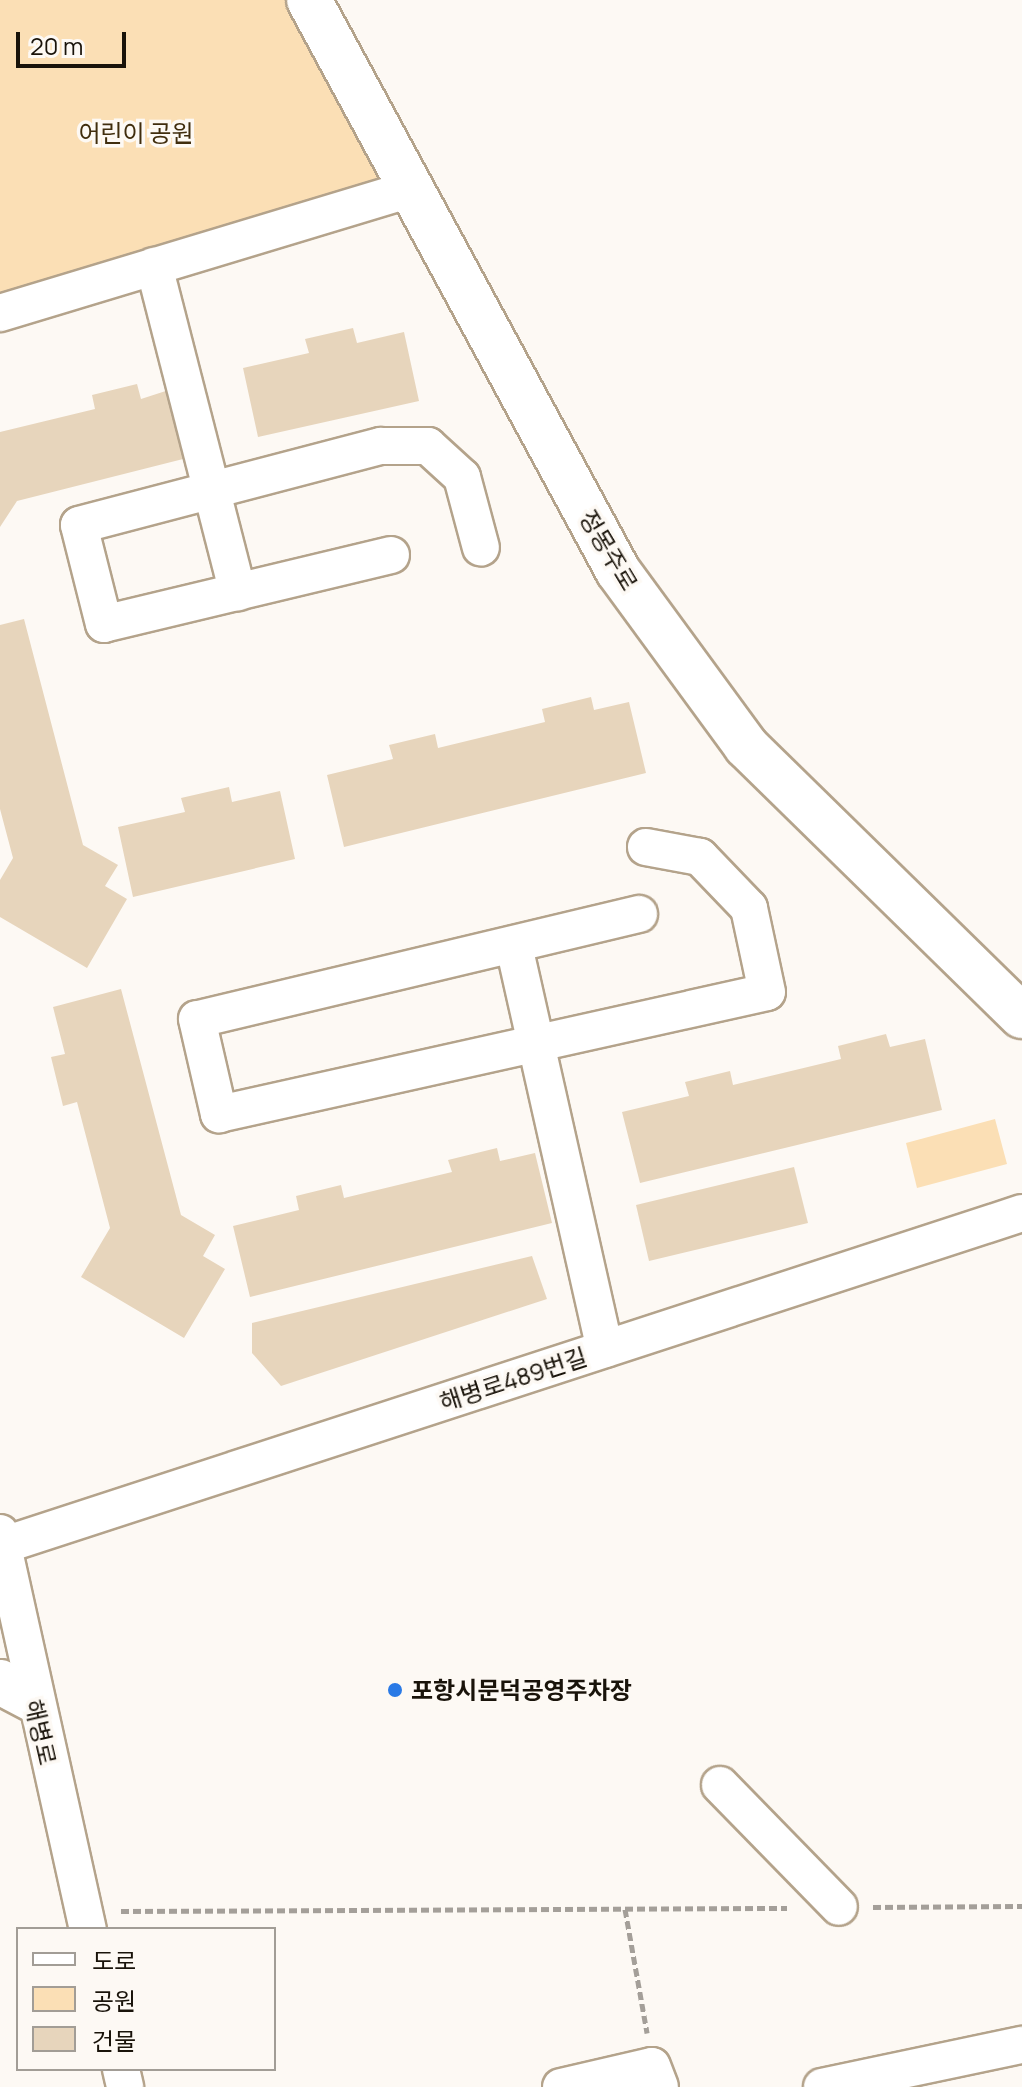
<!DOCTYPE html>
<meta charset="utf-8">
<style>
body{margin:0}
#map{position:relative;width:1022px;height:2087px;overflow:hidden;background:#fdf9f4;font-family:Manrope,"Noto Sans KR",sans-serif}
div>[style]{position:absolute}
.green>*{inset:0;background:#fbdfb5}
.building>*{inset:0;background:#e7d5bc}
.path>*{height:5px;margin-top:-2.5px;transform-origin:0;background:repeating-linear-gradient(90deg,#a49f99 0 8px,transparent 0 12px)}
.roads{filter:drop-shadow(2px 0 #b4a38b) drop-shadow(-2px 0 #b4a38b) drop-shadow(0 2px #b4a38b) drop-shadow(0 -2px #b4a38b)}
.minor>*{height:36px;margin:-18px;padding:0 18px;transform-origin:18px;border-radius:18px;background:#fff}
.major>*{height:44px;margin:-22px;padding:0 22px;transform-origin:22px;border-radius:22px;background:#fff}
.dots>*{width:22px;height:22px;translate:-50% -50%;box-sizing:border-box;border:4px solid #fdf9f4;border-radius:50%}
span{translate:-50% -50%;white-space:nowrap;text-align:center;line-height:1.15;-webkit-text-stroke:7px #fdf9f4;paint-order:stroke}
.park-label{font-size:24px;color:#402d0d}
.street-label{font-size:24px;color:#19130a}
.poi-label{font-size:24px;color:#19130a;font-weight:700}
.left{translate:0 -50%;text-align:left}
.legend{position:absolute;left:16px;top:1927px;width:260px;height:144px;box-sizing:border-box;background:#fdf9f4;border:2px solid #a29d96;margin:0;padding:10px 14px;list-style:none;font-size:24px;color:#19130a}
.legend li{display:flex;align-items:center;gap:16px;height:40px}
.legend b{width:40px;border:2px solid #a29d96}
.scale{position:absolute;left:16px;top:32px;width:110px;height:36px;box-sizing:border-box;border:4px solid #19130a;border-top:0;padding-left:10px;font-size:24px;line-height:28px;white-space:nowrap;color:#19130a;-webkit-text-stroke:6px #fdf9f4;paint-order:stroke}
</style>
<div id="map">
<div class="green">
<i style="clip-path:polygon(0 0,309px 0,412px 189px,0 313px)"></i>
<i style="clip-path:polygon(995px 1119px,1007px 1164px,917px 1188px,906px 1143px)"></i>
</div>
<div class="building">
<i style="clip-path:polygon(353px 328px,357px 343px,404px 332px,419px 401px,258px 437px,243px 368px,309px 353px,305px 339px)"></i>
<i style="clip-path:polygon(137px 384px,141px 399px,175px 388px,191px 457px,17px 501px,0 527px,0 432px,95px 409px,92px 395px)"></i>
<i style="clip-path:polygon(24px 619px,83px 845px,118px 865px,105px 886px,127px 899px,87px 968px,0 917px,0 880px,13px 858px,0 809px,0 625px)"></i>
<i style="clip-path:polygon(591px 697px,594px 710px,629px 702px,646px 773px,344px 847px,327px 775px,393px 759px,389px 745px,435px 734px,438px 748px,545px 722px,542px 709px)"></i>
<i style="clip-path:polygon(229px 787px,232px 802px,280px 791px,295px 859px,133px 897px,118px 827px,185px 812px,181px 798px)"></i>
<i style="clip-path:polygon(121px 989px,181px 1215px,215px 1235px,203px 1256px,225px 1269px,184px 1338px,81px 1277px,110px 1228px,77px 1102px,63px 1106px,51px 1057px,65px 1054px,53px 1007px)"></i>
<i style="clip-path:polygon(886px 1034px,890px 1047px,925px 1039px,942px 1110px,640px 1183px,622px 1112px,689px 1096px,685px 1082px,730px 1071px,733px 1085px,841px 1059px,838px 1046px)"></i>
<i style="clip-path:polygon(497px 1148px,500px 1161px,535px 1153px,552px 1223px,250px 1297px,233px 1226px,299px 1210px,296px 1196px,341px 1185px,344px 1198px,452px 1172px,448px 1160px)"></i>
<i style="clip-path:polygon(794px 1167px,808px 1223px,649px 1261px,636px 1205px)"></i>
<i style="clip-path:polygon(532px 1256px,547px 1299px,281px 1386px,252px 1353px,252px 1323px)"></i>
</div>
<div class="path">
<i style="left:873px;top:1907px;width:149px;rotate:-0.4deg"></i>
<i style="left:625px;top:1909px;width:126px;rotate:79.9deg"></i>
<i style="left:121px;top:1911px;width:666px;rotate:-0.26deg"></i>
</div>
<div class="roads">
<div class="minor">
<i style="left:154px;top:266px;width:337px;rotate:75.6deg"></i>
<i style="left:0;top:313px;width:430px;rotate:-16.8deg"></i>
<i style="left:391px;top:555px;width:295px;rotate:166.5deg"></i>
<i style="left:104px;top:624px;width:102px;rotate:-104.2deg"></i>
<i style="left:79px;top:525px;width:312px;rotate:-14.7deg"></i>
<i style="left:381px;top:446px;width:47px"></i>
<i style="left:428px;top:446px;width:46px;rotate:42.4deg"></i>
<i style="left:462px;top:477px;width:73px;rotate:75deg"></i>
<i style="left:639px;top:914px;width:454px;rotate:166.6deg"></i>
<i style="left:197px;top:1019px;width:98px;rotate:77deg"></i>
<i style="left:219px;top:1114px;width:561px;rotate:-12.55deg"></i>
<i style="left:767px;top:992px;width:86px;rotate:-102.1deg"></i>
<i style="left:749px;top:908px;width:71px;rotate:-133.9deg"></i>
<i style="left:700px;top:857px;width:55px;rotate:-169.5deg"></i>
<i style="left:514px;top:946px;width:413px;rotate:77.3deg"></i>
<i style="left:0;top:1533px;width:406px;rotate:77.5deg"></i>
<i style="left:4px;top:1545px;width:1071px;rotate:-18.06deg"></i>
<i style="left:720px;top:1785px;width:170px;rotate:45.7deg"></i>
<i style="left:121px;top:2069px;width:18px;rotate:77deg"></i>
<i style="left:561px;top:2087px;width:93px;rotate:-13deg"></i>
<i style="left:652px;top:2066px;width:22px;rotate:69deg"></i>
<i style="left:822px;top:2087px;width:204px;rotate:-11.9deg"></i>
</div>
<div class="major">
<i style="left:309px;top:0;width:649px;rotate:61.58deg"></i>
<i style="left:618px;top:571px;width:217px;rotate:53.8deg"></i>
<i style="left:746px;top:746px;width:386px;rotate:44.4deg"></i>
<i style="left:0;top:1546px;width:4px;rotate:-14deg"></i>
<i style="left:0;top:1682px;width:36px;rotate:28deg"></i>
</div>
</div>
<div class="dots">
<i style="left:395px;top:1690px;background:#2a7ae6"></i>
</div>
<div class="park-label">
<span style="left:136px;top:133px">어린이 공원</span>
</div>
<div class="street-label">
<span style="left:609px;top:550px;rotate:59deg">정몽주로</span>
<span style="left:513px;top:1379px;rotate:-18deg">해병로489번길</span>
<span style="left:41px;top:1732px;rotate:77deg">해병로</span>
</div>
<div class="poi-label">
<span class="left" style="left:411px;top:1690px">포항시문덕공영주차장</span>
</div>
<ul class="legend">
<li><b style="height:10px;background:#fff"></b>도로</li>
<li><b style="height:22px;background:#fbdfb5"></b>공원</li>
<li><b style="height:22px;background:#e7d5bc"></b>건물</li>
</ul>
<div class="scale">20 m</div>
</div>
